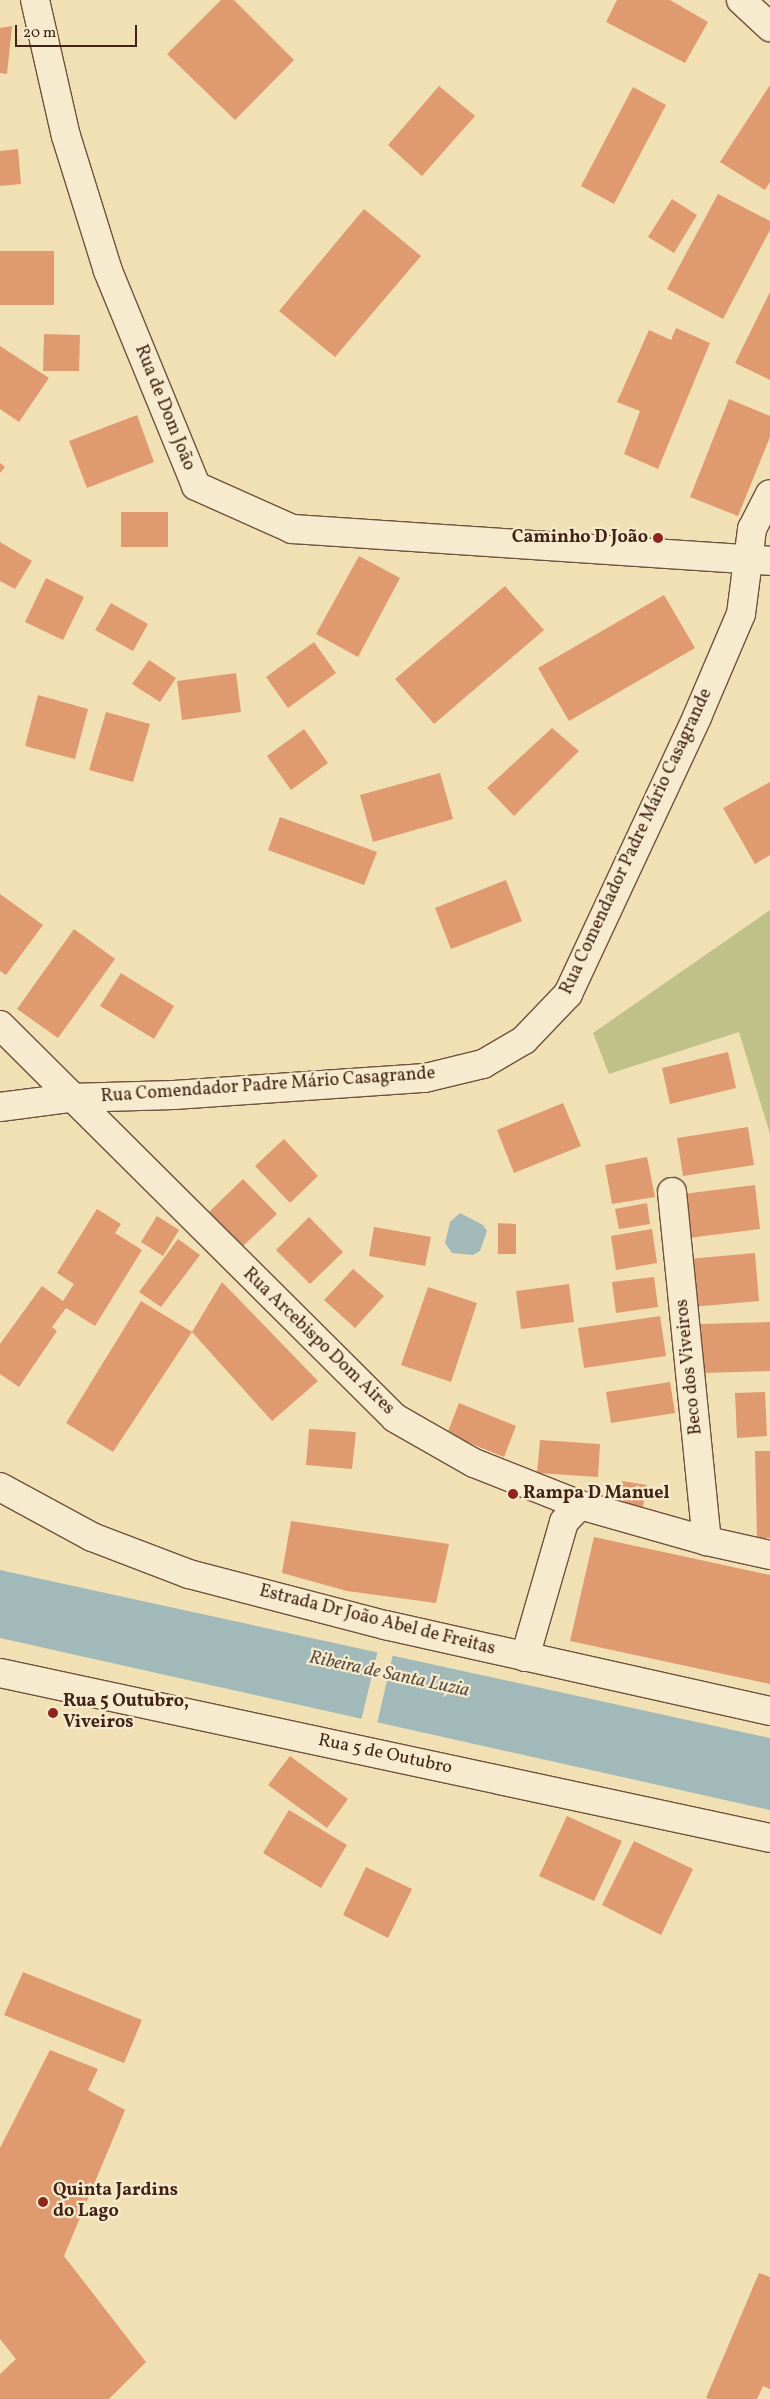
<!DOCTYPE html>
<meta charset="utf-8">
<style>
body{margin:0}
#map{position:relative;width:770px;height:2399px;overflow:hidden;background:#f1e0b4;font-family:Vollkorn,serif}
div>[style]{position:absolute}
.green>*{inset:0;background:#c0c189}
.water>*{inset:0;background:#a1bab9}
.pier>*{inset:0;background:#f1e0b4}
.building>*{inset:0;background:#df9a70}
.roads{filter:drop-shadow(1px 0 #6e523d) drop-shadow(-1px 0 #6e523d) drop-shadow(0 1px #6e523d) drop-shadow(0 -1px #6e523d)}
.street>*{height:28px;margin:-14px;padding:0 14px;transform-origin:14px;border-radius:14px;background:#f6ebce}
.secondary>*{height:28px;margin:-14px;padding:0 14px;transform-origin:14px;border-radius:14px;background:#f6ebce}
.dots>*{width:14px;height:14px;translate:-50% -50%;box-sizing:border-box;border:2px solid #f6ebce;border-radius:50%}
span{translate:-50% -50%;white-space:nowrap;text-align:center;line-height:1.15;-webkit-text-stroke:4.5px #f6ebce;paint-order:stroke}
.street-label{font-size:18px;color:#422215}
.poi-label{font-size:18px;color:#422215;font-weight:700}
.right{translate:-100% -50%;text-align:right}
.left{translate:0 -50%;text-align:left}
.water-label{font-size:19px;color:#5e5046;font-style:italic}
.scale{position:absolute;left:15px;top:25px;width:122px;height:22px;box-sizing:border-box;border:2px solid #422215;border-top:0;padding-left:6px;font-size:15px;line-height:18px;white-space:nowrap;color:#422215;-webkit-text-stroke:4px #f6ebce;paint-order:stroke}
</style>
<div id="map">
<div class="green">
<i style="clip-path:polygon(770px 910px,770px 1134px,739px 1032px,609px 1074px,593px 1033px)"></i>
</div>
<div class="water">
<i style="clip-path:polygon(460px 1213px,483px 1225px,487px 1231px,480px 1251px,473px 1255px,452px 1253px,445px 1243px,450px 1222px)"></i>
<i style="clip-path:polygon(0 1570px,770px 1738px,770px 1810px,0 1638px)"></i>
</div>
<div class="pier">
<i style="clip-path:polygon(378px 1650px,393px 1654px,377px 1724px,361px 1721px)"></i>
</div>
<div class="building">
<i style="clip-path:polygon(221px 0,234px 0,294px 60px,235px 120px,167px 54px)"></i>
<i style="clip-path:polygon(617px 0,670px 0,708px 22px,685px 63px,606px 22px)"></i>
<i style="clip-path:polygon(12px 26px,7px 74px,0 73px,0 28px)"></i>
<i style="clip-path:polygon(770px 85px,770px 182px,765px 190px,720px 162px)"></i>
<i style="clip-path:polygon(439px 86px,475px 116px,422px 176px,388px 145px)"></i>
<i style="clip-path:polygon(633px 87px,666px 105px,614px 204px,581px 186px)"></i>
<i style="clip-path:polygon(18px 149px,21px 184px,0 186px,0 151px)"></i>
<i style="clip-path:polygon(718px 194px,770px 221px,770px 230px,723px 319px,667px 289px)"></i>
<i style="clip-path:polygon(672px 199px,697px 215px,674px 253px,648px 237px)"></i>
<i style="clip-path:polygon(364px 209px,421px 256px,335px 357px,279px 311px)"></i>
<i style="clip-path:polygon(0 251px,54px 251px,54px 305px,0 305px)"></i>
<i style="clip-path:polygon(770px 292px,770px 380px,735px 363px)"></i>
<i style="clip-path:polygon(676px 328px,710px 343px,658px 469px,624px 454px,640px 411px,617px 402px,649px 330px,671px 340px)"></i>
<i style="clip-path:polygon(44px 334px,80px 335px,79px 371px,43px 371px)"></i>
<i style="clip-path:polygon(0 346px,49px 378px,19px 422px,0 409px)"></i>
<i style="clip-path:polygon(729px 399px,770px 416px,770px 437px,738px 516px,690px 497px)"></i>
<i style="clip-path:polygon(137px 415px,154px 462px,87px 488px,69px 441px)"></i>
<i style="clip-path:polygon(0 463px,5px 467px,0 473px)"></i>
<i style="clip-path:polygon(121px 512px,168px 512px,168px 547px,121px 547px)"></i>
<i style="clip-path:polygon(0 542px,32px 561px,15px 589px,0 581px)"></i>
<i style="clip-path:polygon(359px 556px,400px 578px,358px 657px,316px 634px)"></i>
<i style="clip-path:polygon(46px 578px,84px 597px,63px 640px,25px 622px)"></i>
<i style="clip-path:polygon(505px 586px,544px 630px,434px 724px,395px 679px)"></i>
<i style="clip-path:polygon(664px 595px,695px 648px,569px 721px,538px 668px)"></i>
<i style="clip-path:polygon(111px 603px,148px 624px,133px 651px,95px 630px)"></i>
<i style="clip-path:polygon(314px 642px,336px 673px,288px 708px,266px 677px)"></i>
<i style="clip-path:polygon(149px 660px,176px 678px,160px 702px,132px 684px)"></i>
<i style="clip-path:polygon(236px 673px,241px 712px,182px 720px,177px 681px)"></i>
<i style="clip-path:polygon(38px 695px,88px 709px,75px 759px,25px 746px)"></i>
<i style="clip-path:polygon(106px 712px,150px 724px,133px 782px,89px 770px)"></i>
<i style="clip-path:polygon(552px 728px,579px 751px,514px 816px,487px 788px)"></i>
<i style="clip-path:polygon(304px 729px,328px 763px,291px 790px,267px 756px)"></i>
<i style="clip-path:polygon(440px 773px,453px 819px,373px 842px,360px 795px)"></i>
<i style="clip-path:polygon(770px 782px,770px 855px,755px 864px,723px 808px)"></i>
<i style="clip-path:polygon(280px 817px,377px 852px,364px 885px,268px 850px)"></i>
<i style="clip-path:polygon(506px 880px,522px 921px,451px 949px,435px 908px)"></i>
<i style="clip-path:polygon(0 894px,43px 925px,6px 975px,0 971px)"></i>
<i style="clip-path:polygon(74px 929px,115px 959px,58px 1038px,17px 1009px)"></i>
<i style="clip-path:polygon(121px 973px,174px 1006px,154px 1039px,100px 1006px)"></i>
<i style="clip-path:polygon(728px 1052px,736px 1088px,670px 1104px,662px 1068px)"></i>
<i style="clip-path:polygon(563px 1103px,581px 1146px,514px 1173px,497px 1130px)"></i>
<i style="clip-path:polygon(748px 1127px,754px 1165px,683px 1176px,677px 1138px)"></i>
<i style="clip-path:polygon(284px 1139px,318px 1176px,290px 1203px,255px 1166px)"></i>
<i style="clip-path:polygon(647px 1157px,655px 1197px,612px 1204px,605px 1165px)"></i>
<i style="clip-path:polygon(243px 1179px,277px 1214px,243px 1246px,209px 1212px)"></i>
<i style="clip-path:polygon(755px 1185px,760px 1229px,688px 1238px,683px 1194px)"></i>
<i style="clip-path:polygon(647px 1203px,650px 1224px,619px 1229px,615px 1209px)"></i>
<i style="clip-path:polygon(97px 1209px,121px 1224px,115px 1233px,142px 1250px,95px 1326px,66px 1308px,52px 1327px,57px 1331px,19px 1387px,0 1374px,0 1344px,42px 1286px,63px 1301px,74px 1284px,57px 1273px)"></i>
<i style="clip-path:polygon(157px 1216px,179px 1230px,163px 1256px,141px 1242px)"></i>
<i style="clip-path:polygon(309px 1217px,343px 1252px,310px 1284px,276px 1250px)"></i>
<i style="clip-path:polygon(498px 1223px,516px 1224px,516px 1254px,498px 1254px)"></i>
<i style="clip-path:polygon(374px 1227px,431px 1237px,425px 1266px,369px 1256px)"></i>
<i style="clip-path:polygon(652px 1229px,657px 1263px,616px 1270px,611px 1236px)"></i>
<i style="clip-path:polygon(178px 1239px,200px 1255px,161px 1307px,139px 1292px)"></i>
<i style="clip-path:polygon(755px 1253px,759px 1301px,692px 1307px,688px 1259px)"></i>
<i style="clip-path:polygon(353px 1269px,384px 1296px,355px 1328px,324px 1300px)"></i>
<i style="clip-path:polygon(654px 1277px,658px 1307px,616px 1313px,612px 1282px)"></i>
<i style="clip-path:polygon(222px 1282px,318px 1381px,272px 1421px,192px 1332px,113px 1452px,66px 1423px,141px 1301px,192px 1332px)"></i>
<i style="clip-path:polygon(569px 1284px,574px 1322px,521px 1329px,516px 1291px)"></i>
<i style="clip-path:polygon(428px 1287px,477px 1303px,451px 1382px,401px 1365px)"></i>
<i style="clip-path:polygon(660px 1316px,666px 1356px,584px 1368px,578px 1328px)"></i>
<i style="clip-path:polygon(770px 1322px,770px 1371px,702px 1373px,701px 1324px)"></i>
<i style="clip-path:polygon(670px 1382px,675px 1413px,611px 1423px,606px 1392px)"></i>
<i style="clip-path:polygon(765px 1392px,767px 1436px,737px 1438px,735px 1393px)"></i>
<i style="clip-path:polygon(459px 1403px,516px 1426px,504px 1457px,447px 1434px)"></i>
<i style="clip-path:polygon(309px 1429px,356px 1432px,352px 1469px,306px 1465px)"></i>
<i style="clip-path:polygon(540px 1440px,600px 1444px,598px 1477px,537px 1473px)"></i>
<i style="clip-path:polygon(755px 1451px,770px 1451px,770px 1538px,757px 1538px)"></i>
<i style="clip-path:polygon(622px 1481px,647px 1485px,643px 1507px,618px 1503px)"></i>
<i style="clip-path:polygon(291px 1521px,449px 1544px,436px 1603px,347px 1591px,282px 1573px)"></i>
<i style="clip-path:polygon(594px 1537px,770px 1575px,770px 1684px,570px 1641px)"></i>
<i style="clip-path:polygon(290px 1756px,348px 1799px,327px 1828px,268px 1785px)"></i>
<i style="clip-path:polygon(289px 1810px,347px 1845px,321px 1888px,263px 1853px)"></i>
<i style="clip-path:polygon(567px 1816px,622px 1841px,594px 1901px,539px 1876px)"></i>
<i style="clip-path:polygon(634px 1841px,693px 1869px,661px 1935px,602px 1905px)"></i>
<i style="clip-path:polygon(366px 1867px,412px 1889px,388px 1938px,343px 1915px)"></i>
<i style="clip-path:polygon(23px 1972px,142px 2020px,124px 2063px,4px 2015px)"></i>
<i style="clip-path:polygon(50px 2050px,98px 2069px,88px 2090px,125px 2110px,64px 2256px,146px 2362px,109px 2399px,0 2399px,0 2374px,16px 2359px,0 2339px,0 2148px)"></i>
<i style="clip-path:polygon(759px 2273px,770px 2277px,770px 2389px,763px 2386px,757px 2399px,709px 2399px,706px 2398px)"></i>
</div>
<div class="roads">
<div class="street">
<i style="left:35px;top:0;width:139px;rotate:77.2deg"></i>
<i style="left:66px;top:136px;width:141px;rotate:72.7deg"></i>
<i style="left:108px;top:271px;width:232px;rotate:67.7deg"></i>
<i style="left:196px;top:486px;width:105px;rotate:24.1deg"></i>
<i style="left:292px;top:529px;width:479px;rotate:3.8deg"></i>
<i style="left:741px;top:0;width:40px;rotate:43deg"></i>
<i style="left:0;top:1025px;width:557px;rotate:44.85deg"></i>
<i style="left:395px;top:1418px;width:91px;rotate:29.7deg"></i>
<i style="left:474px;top:1463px;width:114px;rotate:21.6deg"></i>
<i style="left:580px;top:1505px;width:132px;rotate:15.8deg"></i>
<i style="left:707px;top:1541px;width:65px;rotate:12.5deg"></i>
<i style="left:0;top:1107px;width:71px;rotate:-7.3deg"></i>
<i style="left:70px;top:1098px;width:104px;rotate:-1.7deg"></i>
<i style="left:174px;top:1095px;width:252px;rotate:-3.9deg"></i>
<i style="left:425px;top:1078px;width:60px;rotate:-13.6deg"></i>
<i style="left:483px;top:1064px;width:48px;rotate:-30.3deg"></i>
<i style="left:524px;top:1040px;width:64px;rotate:-46.3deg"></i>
<i style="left:568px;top:994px;width:306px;rotate:-65deg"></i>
<i style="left:697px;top:717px;width:112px;rotate:-66.9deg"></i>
<i style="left:741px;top:614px;width:86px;rotate:-82.6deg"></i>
<i style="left:752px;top:529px;width:39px;rotate:-63deg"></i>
<i style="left:672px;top:1192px;width:351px;rotate:84.3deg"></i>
<i style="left:525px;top:1657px;width:141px;rotate:-73.9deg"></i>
<i style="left:564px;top:1522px;width:23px;rotate:-47deg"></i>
</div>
<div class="secondary">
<i style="left:0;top:1487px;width:105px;rotate:28.5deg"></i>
<i style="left:92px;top:1537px;width:104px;rotate:20.9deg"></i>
<i style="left:189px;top:1574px;width:203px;rotate:14.6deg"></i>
<i style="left:385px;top:1625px;width:394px;rotate:12.6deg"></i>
<i style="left:0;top:1673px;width:787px;rotate:12.09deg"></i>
</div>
</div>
<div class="dots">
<i style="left:658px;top:538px;background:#8f2418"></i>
<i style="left:513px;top:1494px;background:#8f2418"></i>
<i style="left:53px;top:1713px;background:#8f2418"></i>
<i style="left:43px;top:2202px;background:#8f2418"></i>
</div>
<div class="street-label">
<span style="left:164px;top:408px;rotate:68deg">Rua de Dom João</span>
<span style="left:637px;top:842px;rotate:-65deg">Rua Comendador Padre Mário Casagrande</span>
<span style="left:268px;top:1086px;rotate:-4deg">Rua Comendador Padre Mário Casagrande</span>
<span style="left:318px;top:1342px;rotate:44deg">Rua Arcebispo Dom Aires</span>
<span style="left:690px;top:1367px;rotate:-96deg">Beco dos Viveiros</span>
<span style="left:377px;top:1621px;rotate:14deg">Estrada Dr João Abel de Freitas</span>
<span style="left:385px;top:1755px;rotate:12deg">Rua 5 de Outubro</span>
</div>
<div class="poi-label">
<span class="right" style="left:648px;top:538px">Caminho D João</span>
<span class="left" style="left:523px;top:1494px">Rampa D Manuel</span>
<span class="left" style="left:63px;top:1713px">Rua 5 Outubro,<br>Viveiros</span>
<span class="left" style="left:53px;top:2202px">Quinta Jardins<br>do Lago</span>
</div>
<div class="water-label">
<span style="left:389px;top:1675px;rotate:12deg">Ribeira de Santa Luzia</span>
</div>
<div class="scale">20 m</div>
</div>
